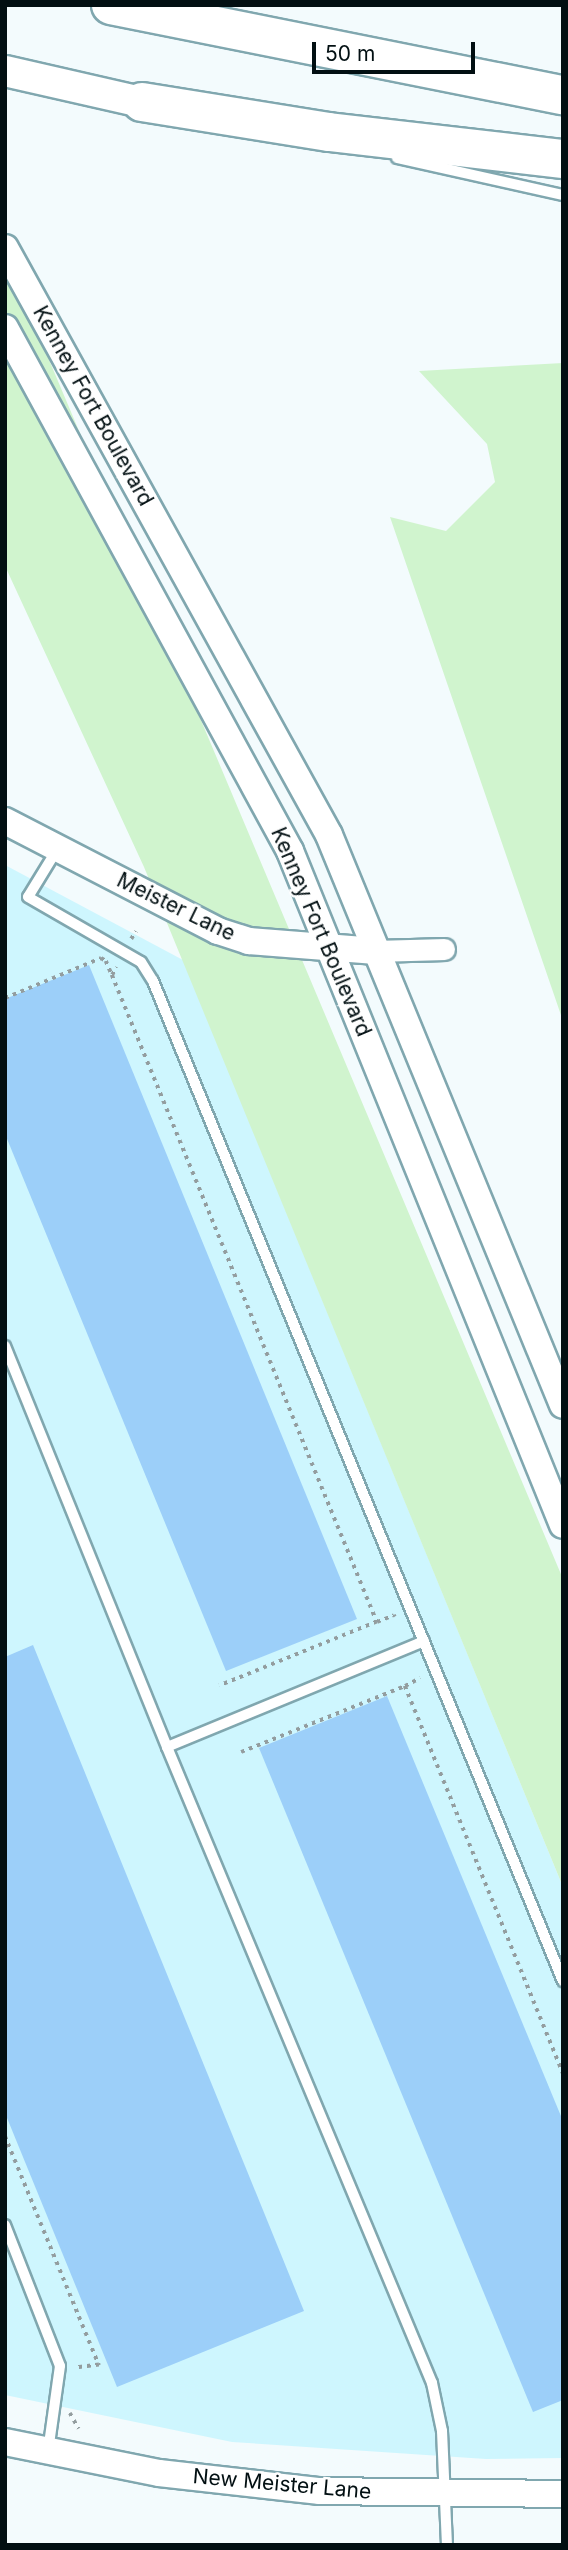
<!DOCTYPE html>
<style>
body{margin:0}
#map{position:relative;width:568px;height:2550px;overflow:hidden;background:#f3fbfd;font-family:Inter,sans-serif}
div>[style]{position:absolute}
.built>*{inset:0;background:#cef6fe}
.green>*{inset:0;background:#d0f4ce}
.building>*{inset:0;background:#9ccff9}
.path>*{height:3.5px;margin-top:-1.75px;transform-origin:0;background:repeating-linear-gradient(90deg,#939d9f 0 3.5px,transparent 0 8.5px)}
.roads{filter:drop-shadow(2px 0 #80a7af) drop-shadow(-2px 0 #80a7af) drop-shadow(0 2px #80a7af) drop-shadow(0 -2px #80a7af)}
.service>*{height:10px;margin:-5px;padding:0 5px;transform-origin:5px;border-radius:5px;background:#fff}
.minor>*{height:21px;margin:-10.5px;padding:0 10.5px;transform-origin:10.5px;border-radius:10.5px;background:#fff}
.tertiary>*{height:26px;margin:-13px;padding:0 13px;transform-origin:13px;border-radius:13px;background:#fff}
.secondary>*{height:30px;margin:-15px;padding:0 15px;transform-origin:15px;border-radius:15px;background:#fff}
.motorway>*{height:38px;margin:-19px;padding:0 19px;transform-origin:19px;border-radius:19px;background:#fff}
span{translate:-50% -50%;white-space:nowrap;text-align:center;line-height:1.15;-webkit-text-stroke:5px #fff;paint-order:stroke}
.street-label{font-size:21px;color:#020f12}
.frame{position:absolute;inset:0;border:7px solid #020f12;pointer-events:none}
.scale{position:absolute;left:312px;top:42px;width:163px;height:32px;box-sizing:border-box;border:4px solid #020f12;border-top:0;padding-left:9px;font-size:21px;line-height:24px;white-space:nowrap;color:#020f12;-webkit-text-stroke:5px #fff;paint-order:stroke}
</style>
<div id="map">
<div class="built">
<i style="clip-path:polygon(5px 865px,183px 960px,563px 1887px,563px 2458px,486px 2459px,232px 2442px,5px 2395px)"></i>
</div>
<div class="green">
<i style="clip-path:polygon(5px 246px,12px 272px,563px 1579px,563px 1887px,144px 867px,5px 566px)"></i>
<i style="clip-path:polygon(563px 363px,563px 1021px,390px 517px,446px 531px,495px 482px,487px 444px,419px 371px)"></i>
</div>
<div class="building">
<i style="clip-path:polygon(89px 965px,357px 1619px,226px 1671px,5px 1134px,5px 999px)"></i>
<i style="clip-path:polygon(33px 1645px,304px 2311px,117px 2387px,5px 2113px,5px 1657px)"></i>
<i style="clip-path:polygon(387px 1696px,563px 2121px,563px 2400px,533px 2412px,259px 1748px)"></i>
</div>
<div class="path">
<i style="left:131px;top:939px;width:9px;rotate:-58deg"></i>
<i style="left:112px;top:975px;width:699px;rotate:67.73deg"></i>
<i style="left:377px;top:1622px;width:170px;rotate:157.9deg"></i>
<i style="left:5px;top:998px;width:104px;rotate:-22.6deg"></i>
<i style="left:101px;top:958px;width:6px;rotate:31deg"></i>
<i style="left:106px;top:961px;width:15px;rotate:67deg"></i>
<i style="left:112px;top:975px;width:9px;rotate:-63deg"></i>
<i style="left:377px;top:1622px;width:18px;rotate:-22deg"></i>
<i style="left:394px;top:1615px;width:2px;rotate:63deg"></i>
<i style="left:405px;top:1686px;width:17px;rotate:-28deg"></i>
<i style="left:241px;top:1752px;width:177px;rotate:-21.9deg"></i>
<i style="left:405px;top:1686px;width:419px;rotate:67.8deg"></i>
<i style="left:5px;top:2136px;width:248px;rotate:67.7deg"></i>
<i style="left:99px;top:2365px;width:24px;rotate:173deg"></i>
<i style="left:70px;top:2413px;width:18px;rotate:61deg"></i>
</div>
<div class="roads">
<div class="service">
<i style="left:397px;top:158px;width:170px;rotate:12.6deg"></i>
<i style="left:58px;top:848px;width:57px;rotate:121.5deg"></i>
<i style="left:28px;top:897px;width:130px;rotate:29.9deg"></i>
<i style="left:141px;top:962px;width:22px;rotate:58deg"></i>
<i style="left:153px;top:981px;width:1081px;rotate:67.71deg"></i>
<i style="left:5px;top:1346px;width:432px;rotate:68deg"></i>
<i style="left:167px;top:1747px;width:689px;rotate:67.38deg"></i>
<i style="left:432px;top:2383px;width:49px;rotate:78.2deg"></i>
<i style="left:442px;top:2431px;width:114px;rotate:87.5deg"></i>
<i style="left:167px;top:1747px;width:278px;rotate:-22.4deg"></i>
<i style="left:5px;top:2225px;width:151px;rotate:68.7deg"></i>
<i style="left:60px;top:2366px;width:86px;rotate:98deg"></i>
</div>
<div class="minor">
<i style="left:376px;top:951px;width:68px;rotate:-1.7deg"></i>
</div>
<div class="tertiary">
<i style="left:5px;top:248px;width:670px;rotate:61.1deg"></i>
<i style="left:329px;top:835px;width:616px;rotate:67.68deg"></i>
<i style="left:5px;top:328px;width:596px;rotate:61.41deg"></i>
<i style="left:290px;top:851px;width:727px;rotate:67.95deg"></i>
<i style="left:5px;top:821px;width:240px;rotate:27.3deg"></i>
<i style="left:218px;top:931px;width:33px;rotate:18deg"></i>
<i style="left:249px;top:941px;width:127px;rotate:4.5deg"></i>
<i style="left:5px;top:2442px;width:157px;rotate:11.4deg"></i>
<i style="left:159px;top:2473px;width:162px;rotate:6.4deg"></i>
<i style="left:320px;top:2491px;width:243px;rotate:0.7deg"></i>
</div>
<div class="secondary">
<i style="left:5px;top:71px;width:140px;rotate:12.8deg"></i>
</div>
<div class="motorway">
<i style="left:111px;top:5px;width:461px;rotate:11.3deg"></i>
<i style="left:142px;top:102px;width:189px;rotate:9.1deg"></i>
<i style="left:329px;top:132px;width:236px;rotate:6.6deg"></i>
</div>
</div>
<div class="street-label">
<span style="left:93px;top:406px;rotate:61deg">Kenney Fort Boulevard</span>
<span style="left:176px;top:907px;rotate:26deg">Meister Lane</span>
<span style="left:321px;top:932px;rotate:67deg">Kenney Fort Boulevard</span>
<span style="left:282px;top:2484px;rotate:5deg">New Meister Lane</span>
</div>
<div class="frame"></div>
<div class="scale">50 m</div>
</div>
